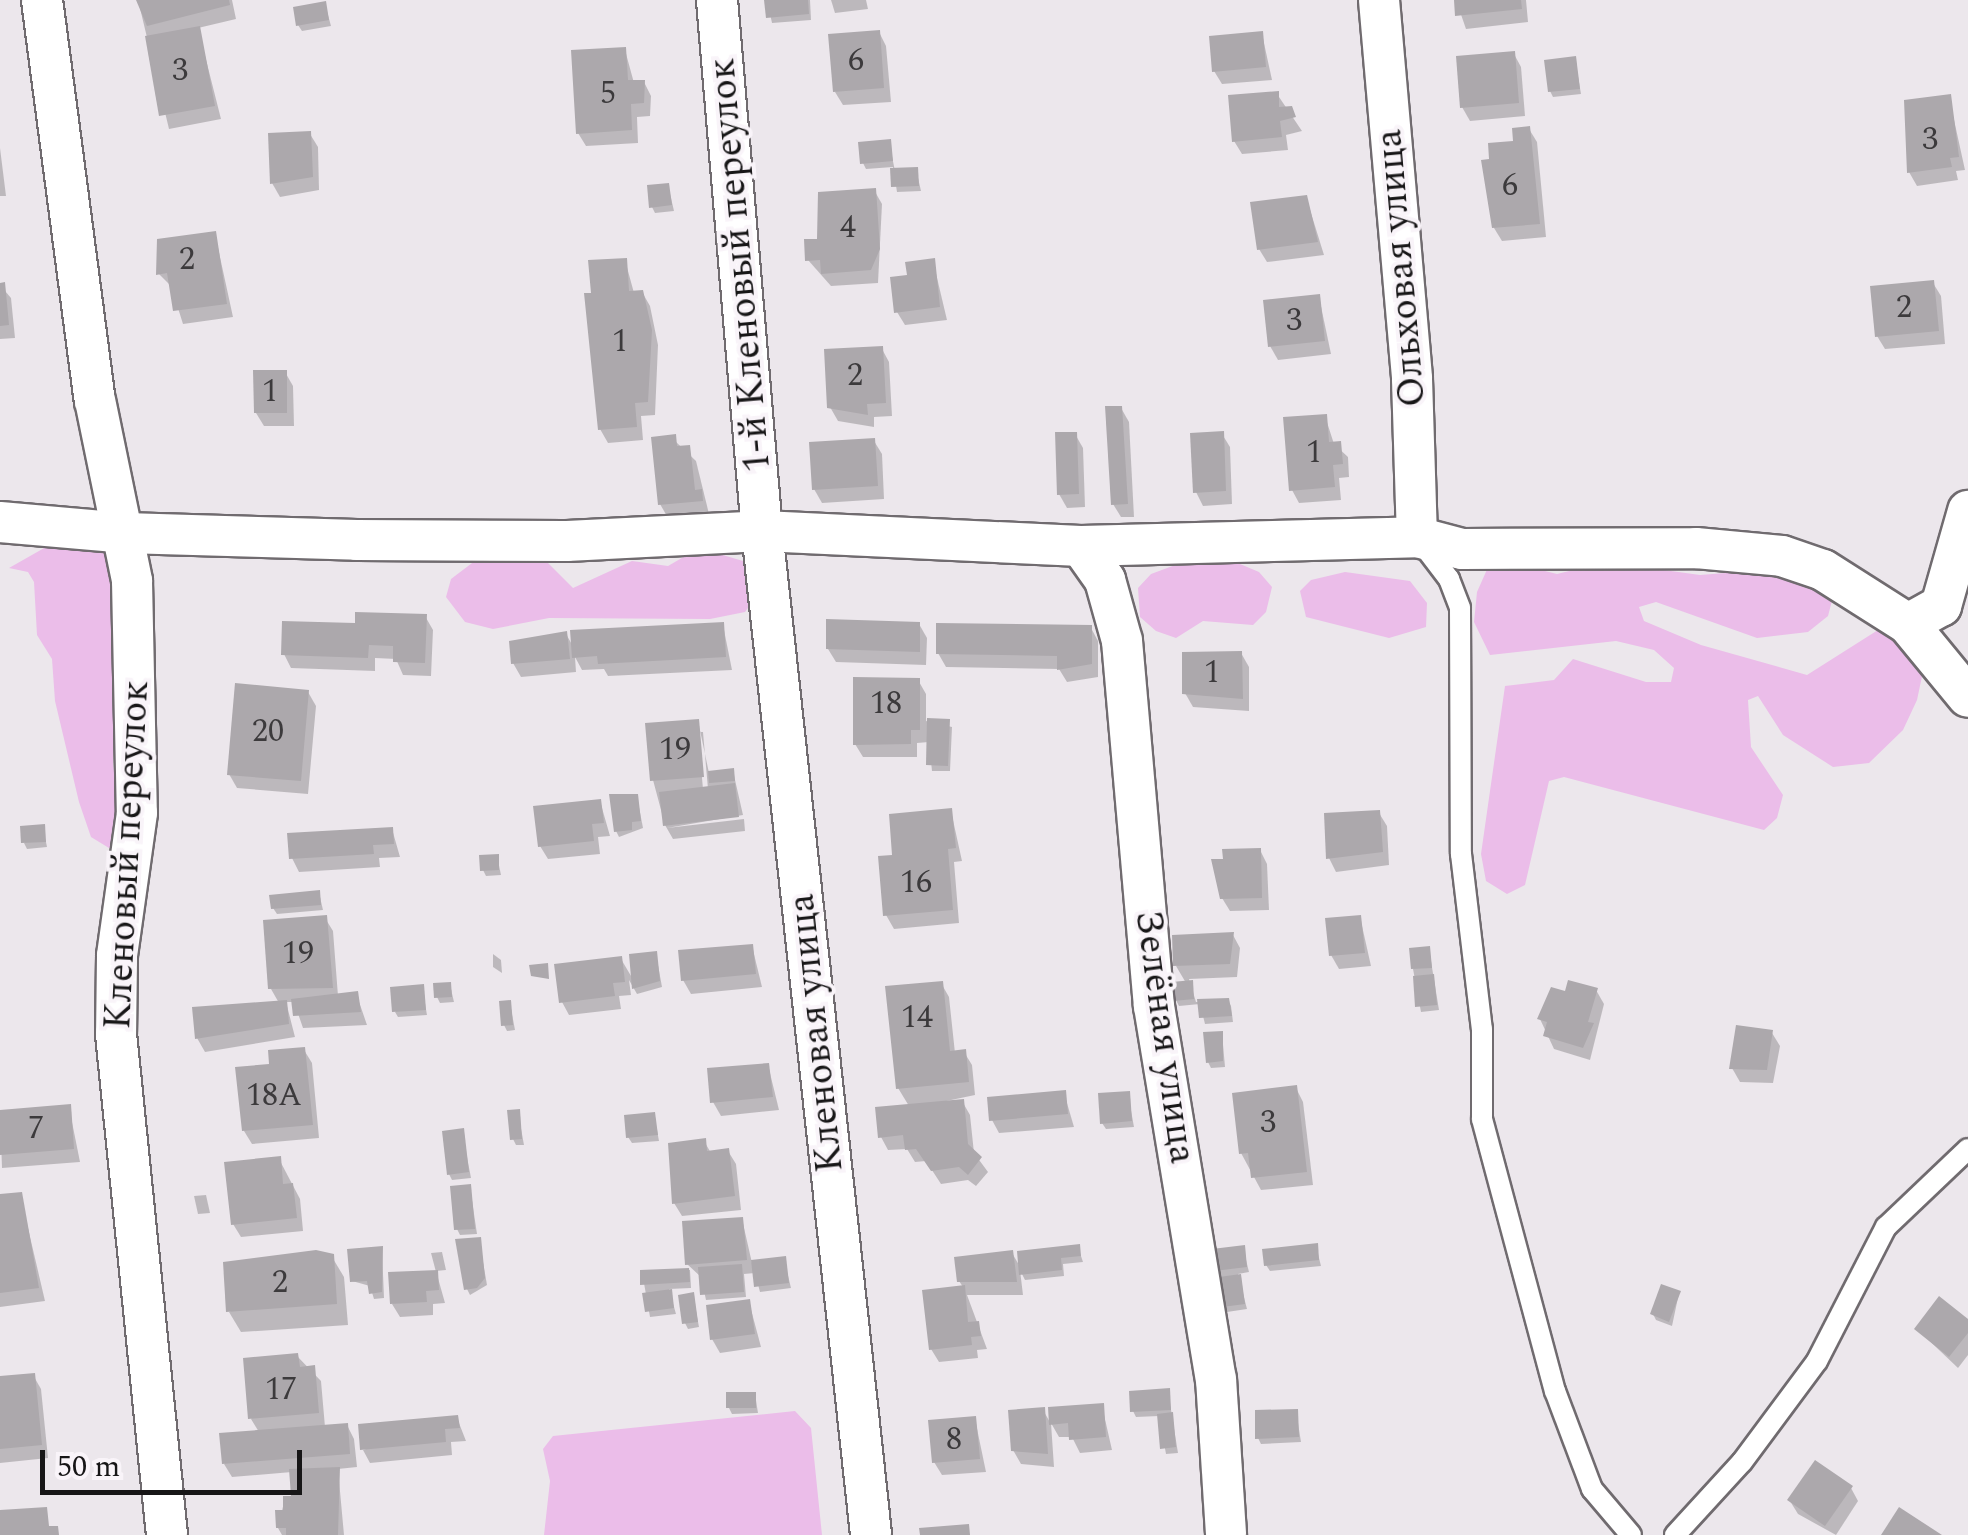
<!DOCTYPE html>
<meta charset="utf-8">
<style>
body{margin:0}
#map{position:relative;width:1968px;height:1535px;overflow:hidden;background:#ece7ec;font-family:Spectral,serif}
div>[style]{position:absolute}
.green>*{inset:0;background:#ebbde9}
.shadow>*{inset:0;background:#0003}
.building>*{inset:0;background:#aca8ac}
.roads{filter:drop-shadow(2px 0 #706b6f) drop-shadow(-2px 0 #706b6f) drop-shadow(0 2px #706b6f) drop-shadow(0 -2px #706b6f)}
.lane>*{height:20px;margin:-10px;padding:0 10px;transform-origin:10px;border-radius:10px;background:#fff}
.street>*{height:40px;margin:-20px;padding:0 20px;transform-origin:20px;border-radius:20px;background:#fff}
span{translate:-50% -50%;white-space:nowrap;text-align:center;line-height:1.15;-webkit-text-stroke:8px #f9f4f9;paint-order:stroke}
.number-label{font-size:32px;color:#3c3a3c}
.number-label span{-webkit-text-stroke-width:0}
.street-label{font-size:38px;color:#171617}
.scale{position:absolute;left:40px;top:1450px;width:262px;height:45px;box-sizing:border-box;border:5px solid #171617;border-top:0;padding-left:12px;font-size:30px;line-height:35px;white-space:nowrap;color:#171617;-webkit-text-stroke:8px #f9f4f9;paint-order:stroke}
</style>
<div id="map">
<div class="green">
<i style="clip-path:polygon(53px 543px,100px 543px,116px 574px,113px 765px,124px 837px,109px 848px,91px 837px,79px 802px,55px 701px,52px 659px,37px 635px,34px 582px,28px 572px,9px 568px)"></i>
<i style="clip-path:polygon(716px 553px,743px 561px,752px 574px,756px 597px,745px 612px,710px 619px,549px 618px,493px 629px,465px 622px,446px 597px,451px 579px,480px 557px,548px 563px,573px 588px,632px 561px,668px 566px,687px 555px)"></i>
<i style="clip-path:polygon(1606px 562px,1700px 575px,1764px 570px,1834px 593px,1828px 616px,1808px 632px,1757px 638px,1656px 602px,1639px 607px,1644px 621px,1701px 645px,1807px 675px,1878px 630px,1905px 641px,1924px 667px,1917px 700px,1903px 730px,1869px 763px,1833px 767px,1783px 735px,1758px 696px,1748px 700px,1751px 747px,1783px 795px,1777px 818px,1764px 830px,1564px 777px,1549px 781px,1525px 885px,1507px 894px,1486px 881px,1481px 854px,1505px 686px,1554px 680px,1573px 659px,1646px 682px,1671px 682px,1674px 668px,1654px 650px,1616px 641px,1490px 655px,1474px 622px,1477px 592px,1489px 565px,1517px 564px,1557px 574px)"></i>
<i style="clip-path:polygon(1178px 564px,1240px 564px,1259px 572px,1272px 587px,1266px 612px,1253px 625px,1203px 621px,1176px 638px,1156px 631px,1140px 617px,1138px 588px,1151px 574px)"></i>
<i style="clip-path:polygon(1345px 572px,1410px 581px,1427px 603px,1426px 627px,1389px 638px,1306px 617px,1300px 591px,1311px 580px)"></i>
<i style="clip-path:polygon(795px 1411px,811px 1428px,822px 1535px,544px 1535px,550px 1481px,543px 1449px,553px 1436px)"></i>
</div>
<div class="shadow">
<i style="clip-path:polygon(138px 0,232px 0,236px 19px,198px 28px,221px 119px,169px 129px)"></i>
<i style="clip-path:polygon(767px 0,810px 0,811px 20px,772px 23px)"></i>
<i style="clip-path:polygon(831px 0,866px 0,868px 9px,835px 13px)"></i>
<i style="clip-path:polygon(1456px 0,1526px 0,1528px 22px,1466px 29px)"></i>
<i style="clip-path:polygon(325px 4px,331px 26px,302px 31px,298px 25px)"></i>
<i style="clip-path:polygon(879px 32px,886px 46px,891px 102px,843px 105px,835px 92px)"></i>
<i style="clip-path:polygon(1262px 34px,1272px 80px,1222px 84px,1214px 71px)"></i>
<i style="clip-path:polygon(625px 50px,634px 83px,644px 82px,651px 96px,650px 116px,637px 117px,638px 143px,586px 146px,578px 133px)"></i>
<i style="clip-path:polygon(1514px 54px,1521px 67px,1525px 116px,1470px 121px,1462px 107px)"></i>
<i style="clip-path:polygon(1575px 59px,1581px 94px,1553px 97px,1550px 91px)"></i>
<i style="clip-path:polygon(1277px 94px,1302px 131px,1286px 135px,1288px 150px,1242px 154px,1234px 141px)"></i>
<i style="clip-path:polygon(1949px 97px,1965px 170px,1956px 171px,1958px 180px,1917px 186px,1909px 172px)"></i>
<i style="clip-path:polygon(1529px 129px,1537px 142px,1546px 237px,1502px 241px,1494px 228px,1516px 143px)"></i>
<i style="clip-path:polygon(310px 134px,318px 147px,319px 190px,280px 197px,272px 183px)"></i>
<i style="clip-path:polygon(889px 142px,895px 171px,916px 169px,921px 191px,897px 192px,893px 167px,866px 169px,863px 163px)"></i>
<i style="clip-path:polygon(0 148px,6px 196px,0 196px)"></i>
<i style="clip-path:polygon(668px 185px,674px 211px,655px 213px,652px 207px)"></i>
<i style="clip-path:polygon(874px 190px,882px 204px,878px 283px,831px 286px,808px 260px)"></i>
<i style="clip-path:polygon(1306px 197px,1324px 255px,1267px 262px,1259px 249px)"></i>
<i style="clip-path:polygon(215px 234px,233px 317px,183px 324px,171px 286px,159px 274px)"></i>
<i style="clip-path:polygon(625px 260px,634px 293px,642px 292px,650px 306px,658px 345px,655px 415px,641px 416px,643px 440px,608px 443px,600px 429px,593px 295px)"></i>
<i style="clip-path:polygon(933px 261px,947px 320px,905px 325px,897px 312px,910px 277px)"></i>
<i style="clip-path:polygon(1933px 283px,1941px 296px,1945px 344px,1885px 349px,1877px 336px)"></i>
<i style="clip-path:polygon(0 285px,11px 298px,15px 338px,0 339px)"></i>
<i style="clip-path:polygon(1319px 297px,1331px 354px,1278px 360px,1270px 346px)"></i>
<i style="clip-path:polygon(882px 349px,889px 362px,892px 416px,874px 417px,874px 427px,838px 421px,830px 407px)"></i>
<i style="clip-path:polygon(285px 372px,293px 386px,294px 426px,264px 426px,256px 413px)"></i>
<i style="clip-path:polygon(1121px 408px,1129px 422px,1134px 517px,1121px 517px,1113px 504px)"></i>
<i style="clip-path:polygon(1325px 416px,1334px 444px,1348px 457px,1349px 477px,1339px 478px,1341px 500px,1299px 503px,1292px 490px)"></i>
<i style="clip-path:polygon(1075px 434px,1083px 448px,1085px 507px,1067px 508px,1059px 494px)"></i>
<i style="clip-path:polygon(1222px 434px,1230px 447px,1232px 504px,1203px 506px,1196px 492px)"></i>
<i style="clip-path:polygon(675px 441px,696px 461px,709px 514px,668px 518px,660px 504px)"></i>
<i style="clip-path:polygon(874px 441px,882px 454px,884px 499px,822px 503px,814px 489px)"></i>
<i style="clip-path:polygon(425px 616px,433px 630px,431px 676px,403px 675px,396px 659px,375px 658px,375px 671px,291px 668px,284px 654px,357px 625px)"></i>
<i style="clip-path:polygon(919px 624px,927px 638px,926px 665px,836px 662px,828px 649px)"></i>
<i style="clip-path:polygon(723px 625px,732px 670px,608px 676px,604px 669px,582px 670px,575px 657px,576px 672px,521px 677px,513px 663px,566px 634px,574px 648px)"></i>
<i style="clip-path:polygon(1091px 628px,1098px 641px,1098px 677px,1067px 682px,1059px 669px,946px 667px,938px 653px)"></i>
<i style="clip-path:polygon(1241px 653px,1249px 667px,1249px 711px,1193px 707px,1185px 693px)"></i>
<i style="clip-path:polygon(918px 680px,926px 694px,926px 721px,952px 727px,950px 771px,932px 771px,929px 742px,917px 743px,917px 757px,863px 757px,855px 744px)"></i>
<i style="clip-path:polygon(308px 692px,316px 706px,308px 794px,237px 788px,229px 774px)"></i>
<i style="clip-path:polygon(evenodd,698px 721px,709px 773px,733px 771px,743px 815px,667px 828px,744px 819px,745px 831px,673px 839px,665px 825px,653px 780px,698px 721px,698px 732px,703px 732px,708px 789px,703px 789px,698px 732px)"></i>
<i style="clip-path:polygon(637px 797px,643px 828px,619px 837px,616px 831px)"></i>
<i style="clip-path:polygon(600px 801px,610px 836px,598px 837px,600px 854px,548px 859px,540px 846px)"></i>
<i style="clip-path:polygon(951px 811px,962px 861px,954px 862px,959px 923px,894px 929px,886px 915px,895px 857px)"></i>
<i style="clip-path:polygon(1379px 813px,1387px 826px,1389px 865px,1336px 872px,1329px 858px)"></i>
<i style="clip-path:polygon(43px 827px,47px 847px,27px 849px,24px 843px)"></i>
<i style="clip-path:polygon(392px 829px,400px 857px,379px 858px,380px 867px,299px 872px,292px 858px)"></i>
<i style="clip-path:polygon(1260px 850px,1267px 864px,1269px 910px,1230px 911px,1222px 898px)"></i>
<i style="clip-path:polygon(497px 856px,501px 875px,486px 876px,483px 870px)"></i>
<i style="clip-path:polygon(319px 893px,323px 910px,277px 914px,273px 908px)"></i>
<i style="clip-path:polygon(1360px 917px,1371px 966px,1339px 969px,1331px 955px)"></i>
<i style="clip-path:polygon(325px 918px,333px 931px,338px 996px,356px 993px,367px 1025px,303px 1028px,294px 1002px,286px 1002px,295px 1037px,205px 1052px,197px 1038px,279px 1003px,271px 989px)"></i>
<i style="clip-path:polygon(1233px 935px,1240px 948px,1237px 977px,1189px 979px,1196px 1002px,1228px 1000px,1231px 1006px,1233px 1022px,1205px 1024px,1200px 1004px,1179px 1006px,1176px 1000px,1186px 983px,1176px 966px)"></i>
<i style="clip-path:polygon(752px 946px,762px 987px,691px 994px,683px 980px)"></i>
<i style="clip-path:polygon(1429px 949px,1439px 1010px,1421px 1012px,1413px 969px)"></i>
<i style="clip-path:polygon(493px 954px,501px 960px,502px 973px,493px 967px)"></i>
<i style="clip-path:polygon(656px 954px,662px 987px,637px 994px,629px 980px,631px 995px,619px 996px,621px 1009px,569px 1015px,562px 1002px,621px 959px,634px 981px)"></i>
<i style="clip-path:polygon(941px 983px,949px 997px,955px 1053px,964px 1052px,972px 1065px,975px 1095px,932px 1104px,962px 1101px,970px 1115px,974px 1153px,988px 1172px,976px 1186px,968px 1180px,941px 1184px,926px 1161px,915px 1162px,907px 1149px,888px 1150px,881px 1137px,909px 1106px,898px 1088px)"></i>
<i style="clip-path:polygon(450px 985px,454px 1002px,440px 1003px,437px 997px)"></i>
<i style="clip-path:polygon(422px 987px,427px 1015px,398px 1017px,395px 1012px)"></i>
<i style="clip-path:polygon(1596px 990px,1604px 1004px,1590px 1060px,1554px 1049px,1540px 1019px,1567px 994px)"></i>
<i style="clip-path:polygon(510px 1003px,515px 1030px,507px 1031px,504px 1025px)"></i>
<i style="clip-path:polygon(1222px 1033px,1225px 1067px,1211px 1068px,1208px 1062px)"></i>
<i style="clip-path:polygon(1772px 1033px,1780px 1046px,1773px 1083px,1740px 1082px,1732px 1068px)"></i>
<i style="clip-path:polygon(304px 1050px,312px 1063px,319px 1138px,252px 1144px,244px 1131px,272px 1066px)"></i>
<i style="clip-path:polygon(768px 1065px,779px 1110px,721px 1116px,713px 1102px)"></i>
<i style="clip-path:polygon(1296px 1088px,1303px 1102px,1313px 1185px,1261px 1190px,1241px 1153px)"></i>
<i style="clip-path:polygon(1064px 1093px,1074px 1127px,999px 1133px,992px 1120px)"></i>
<i style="clip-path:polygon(1128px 1094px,1134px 1127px,1106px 1129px,1102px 1123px)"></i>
<i style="clip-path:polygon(69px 1107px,80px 1162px,2px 1168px,0 1112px)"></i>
<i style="clip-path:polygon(518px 1112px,524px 1145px,516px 1145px,513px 1139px)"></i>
<i style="clip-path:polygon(654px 1115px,659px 1141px,632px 1143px,628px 1137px)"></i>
<i style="clip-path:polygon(462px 1131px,471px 1178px,452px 1180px,449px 1174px)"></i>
<i style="clip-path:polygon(704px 1141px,711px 1153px,728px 1151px,736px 1164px,741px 1210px,682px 1216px,674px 1203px)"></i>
<i style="clip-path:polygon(279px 1159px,300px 1199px,303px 1231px,241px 1237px,233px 1224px)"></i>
<i style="clip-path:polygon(470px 1187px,477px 1234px,460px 1235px,457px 1229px)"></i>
<i style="clip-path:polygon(20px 1194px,45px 1301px,0 1307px,0 1197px)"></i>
<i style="clip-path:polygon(206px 1195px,210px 1213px,198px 1214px,194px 1196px)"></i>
<i style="clip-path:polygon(742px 1219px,752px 1263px,784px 1259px,791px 1288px,760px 1292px,755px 1273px,744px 1274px,746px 1297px,706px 1300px,701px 1277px,687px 1264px)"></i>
<i style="clip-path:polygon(479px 1239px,487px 1285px,470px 1295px,467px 1289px)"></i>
<i style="clip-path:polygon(1316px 1246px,1321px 1266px,1270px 1271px,1266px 1265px)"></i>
<i style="clip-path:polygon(1078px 1247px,1083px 1262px,1063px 1264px,1064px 1276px,1025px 1280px,1020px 1270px,1023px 1295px,967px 1295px,987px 1349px,977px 1350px,978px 1358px,939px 1362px,931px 1349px,963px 1287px,959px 1281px,1012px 1253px,1022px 1270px)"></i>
<i style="clip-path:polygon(1243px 1248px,1249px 1272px,1238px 1274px,1247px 1309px,1227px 1312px,1217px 1270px)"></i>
<i style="clip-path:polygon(382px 1249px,384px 1298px,374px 1299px,370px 1286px,352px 1281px)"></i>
<i style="clip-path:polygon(442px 1252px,446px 1270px,436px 1271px,445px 1303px,433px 1304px,433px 1315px,400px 1317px,392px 1304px,436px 1272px,431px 1253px)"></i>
<i style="clip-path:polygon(332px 1257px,344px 1277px,348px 1325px,241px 1332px,229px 1312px)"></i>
<i style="clip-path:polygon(690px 1270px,691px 1288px,669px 1289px,676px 1314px,650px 1317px,642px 1272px)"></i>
<i style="clip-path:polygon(1679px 1293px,1672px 1326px,1656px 1320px,1653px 1314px)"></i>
<i style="clip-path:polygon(693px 1295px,699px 1327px,688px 1329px,685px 1323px)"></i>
<i style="clip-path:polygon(749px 1302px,761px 1347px,720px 1353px,712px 1339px)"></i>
<i style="clip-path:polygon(1968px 1322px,1968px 1355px,1958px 1368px,1917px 1329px)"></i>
<i style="clip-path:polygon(297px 1356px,321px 1381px,325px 1427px,347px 1425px,354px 1439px,357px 1467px,338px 1469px,344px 1535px,282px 1535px,278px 1528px,285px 1498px,293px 1498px,292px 1472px,232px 1477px,224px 1464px,259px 1432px,251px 1419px)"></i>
<i style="clip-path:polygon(33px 1375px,41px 1389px,48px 1458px,0 1463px,0 1379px)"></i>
<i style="clip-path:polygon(1168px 1391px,1178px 1453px,1166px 1454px,1159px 1416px,1136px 1417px,1133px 1411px)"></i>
<i style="clip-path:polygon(755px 1394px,758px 1413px,732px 1414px,729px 1408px)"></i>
<i style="clip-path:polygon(1102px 1406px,1112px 1450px,1080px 1453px,1072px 1437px,1059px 1437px,1051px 1423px,1054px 1467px,1021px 1464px,1013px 1450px,1043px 1410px,1051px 1424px)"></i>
<i style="clip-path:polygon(1296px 1411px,1301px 1442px,1261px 1444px,1258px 1438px)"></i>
<i style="clip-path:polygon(457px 1418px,466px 1441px,451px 1442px,452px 1455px,370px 1463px,363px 1450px)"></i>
<i style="clip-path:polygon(975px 1419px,986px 1472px,942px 1475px,934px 1462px)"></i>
<i style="clip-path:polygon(1851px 1488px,1858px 1501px,1836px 1535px,1798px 1514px,1790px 1501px)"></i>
</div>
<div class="building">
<i style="clip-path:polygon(136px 0,229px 0,230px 5px,147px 26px)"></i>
<i style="clip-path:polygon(764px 0,808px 0,809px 14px,766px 18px)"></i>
<i style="clip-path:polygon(1454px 0,1521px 0,1522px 9px,1455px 16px)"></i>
<i style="clip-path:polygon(326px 1px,329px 20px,296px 26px,293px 7px)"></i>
<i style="clip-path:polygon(200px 26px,215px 106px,159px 116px,145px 36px)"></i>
<i style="clip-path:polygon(880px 30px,884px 88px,833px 92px,828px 34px)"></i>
<i style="clip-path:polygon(1263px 31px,1266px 67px,1212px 72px,1209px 36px)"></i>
<i style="clip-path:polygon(626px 47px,628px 80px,645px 80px,644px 103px,631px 104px,632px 130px,576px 134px,571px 50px)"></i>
<i style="clip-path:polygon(1515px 51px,1519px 103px,1460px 108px,1456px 56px)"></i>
<i style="clip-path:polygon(1576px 56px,1580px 89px,1548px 92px,1544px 60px)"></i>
<i style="clip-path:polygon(1279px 91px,1279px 107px,1292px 106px,1296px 117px,1280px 121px,1282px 137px,1232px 142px,1228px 95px)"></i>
<i style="clip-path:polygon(1951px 94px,1959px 157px,1950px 158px,1952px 167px,1907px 173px,1904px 100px)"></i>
<i style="clip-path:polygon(1530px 126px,1540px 224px,1492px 228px,1481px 160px,1489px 159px,1488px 143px,1513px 141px,1512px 128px)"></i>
<i style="clip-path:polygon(311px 131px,313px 177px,270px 184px,268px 133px)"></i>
<i style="clip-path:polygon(891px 139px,893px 161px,860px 164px,858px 142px)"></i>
<i style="clip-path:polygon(918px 167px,919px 186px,891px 187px,890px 168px)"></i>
<i style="clip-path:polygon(669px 183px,672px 205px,649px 208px,647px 185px)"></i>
<i style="clip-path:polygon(876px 188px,880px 249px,871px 270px,821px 274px,820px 260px,805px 261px,804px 239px,817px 239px,818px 192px)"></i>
<i style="clip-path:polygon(1307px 195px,1318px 242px,1257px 250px,1250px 202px)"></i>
<i style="clip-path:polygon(216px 231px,227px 304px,173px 311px,167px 273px,156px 275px,157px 239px)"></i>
<i style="clip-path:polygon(627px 258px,629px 291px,643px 290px,652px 330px,648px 402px,635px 403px,637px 427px,598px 430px,584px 293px,591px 293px,588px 260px)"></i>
<i style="clip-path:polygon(935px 258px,940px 307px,894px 313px,890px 277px,907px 275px,905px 262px)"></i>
<i style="clip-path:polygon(1934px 280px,1939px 331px,1875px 337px,1870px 286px)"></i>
<i style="clip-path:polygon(5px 282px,9px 325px,0 326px,0 283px)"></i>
<i style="clip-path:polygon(1320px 294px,1325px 341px,1268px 347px,1263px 300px)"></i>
<i style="clip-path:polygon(883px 346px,886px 403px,867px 404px,868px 415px,827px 408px,824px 349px)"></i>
<i style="clip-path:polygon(253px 370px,287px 370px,287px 413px,254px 413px)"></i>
<i style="clip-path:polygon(1105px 406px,1122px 406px,1128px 504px,1111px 505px)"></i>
<i style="clip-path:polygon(1327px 414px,1329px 442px,1341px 441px,1343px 464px,1333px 465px,1335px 487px,1289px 491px,1283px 417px)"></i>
<i style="clip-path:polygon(1224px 431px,1226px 491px,1193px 493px,1190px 433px)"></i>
<i style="clip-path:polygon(1055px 432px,1077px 432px,1079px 494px,1057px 495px)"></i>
<i style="clip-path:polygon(676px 434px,677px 446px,690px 445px,695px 490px,702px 489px,703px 501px,658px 505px,651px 437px)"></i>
<i style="clip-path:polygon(875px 438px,878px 486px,812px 490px,809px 442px)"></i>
<i style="clip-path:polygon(355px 612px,427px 614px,425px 663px,393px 662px,393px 646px,369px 645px,368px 658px,281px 655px,282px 621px,355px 623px)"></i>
<i style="clip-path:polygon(826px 619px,920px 622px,920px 652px,826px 649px)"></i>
<i style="clip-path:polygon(724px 622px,726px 657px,598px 664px,597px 656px,572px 658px,570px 630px)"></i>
<i style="clip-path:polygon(936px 623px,1092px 625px,1092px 664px,1057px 670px,1057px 656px,936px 654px)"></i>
<i style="clip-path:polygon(567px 631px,570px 659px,511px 664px,509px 641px)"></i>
<i style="clip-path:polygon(1242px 651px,1243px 699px,1182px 694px,1182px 652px)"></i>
<i style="clip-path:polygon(853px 677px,920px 678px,920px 730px,911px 730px,911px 744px,853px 745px)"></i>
<i style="clip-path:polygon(235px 683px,309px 690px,301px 781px,227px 775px)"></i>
<i style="clip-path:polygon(927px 718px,950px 719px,948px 766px,926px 765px)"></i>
<i style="clip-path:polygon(699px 719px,704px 777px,650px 781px,645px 723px)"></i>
<i style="clip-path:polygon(734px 768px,735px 781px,709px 783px,708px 771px)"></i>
<i style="clip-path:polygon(735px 783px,739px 817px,663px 826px,659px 792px)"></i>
<i style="clip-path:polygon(609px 794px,638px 794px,641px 821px,632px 822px,632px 830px,614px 832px)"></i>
<i style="clip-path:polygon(601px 799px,604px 823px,592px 824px,594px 841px,538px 847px,533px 806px)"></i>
<i style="clip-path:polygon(952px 808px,956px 848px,948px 849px,953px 910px,883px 916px,878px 856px,892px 855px,889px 814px)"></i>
<i style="clip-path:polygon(1380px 810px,1383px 852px,1326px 859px,1324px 813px)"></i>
<i style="clip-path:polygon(45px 824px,46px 842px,21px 843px,20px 826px)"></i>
<i style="clip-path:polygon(393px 827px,394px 844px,373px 845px,374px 854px,289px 859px,287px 833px)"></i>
<i style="clip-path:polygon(1261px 848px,1262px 898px,1220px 899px,1211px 859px,1223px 859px,1222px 849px)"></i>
<i style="clip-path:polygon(499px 854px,499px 870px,480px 871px,479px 855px)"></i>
<i style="clip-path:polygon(320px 890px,321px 905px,271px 909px,269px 895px)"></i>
<i style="clip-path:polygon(327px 915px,333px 988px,268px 989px,263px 920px)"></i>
<i style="clip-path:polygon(1361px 915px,1365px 953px,1329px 956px,1325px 918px)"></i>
<i style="clip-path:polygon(1234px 932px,1230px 964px,1173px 966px,1172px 935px)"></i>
<i style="clip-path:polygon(753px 944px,756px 974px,681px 981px,678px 950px)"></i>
<i style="clip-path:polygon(1430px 946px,1432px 968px,1411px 969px,1409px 948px)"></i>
<i style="clip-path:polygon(657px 951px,660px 981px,632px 989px,629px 954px)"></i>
<i style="clip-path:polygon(622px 956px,625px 982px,613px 983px,615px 996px,559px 1003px,554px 964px)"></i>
<i style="clip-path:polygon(548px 963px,549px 979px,531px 976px,529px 965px)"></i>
<i style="clip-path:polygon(1434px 974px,1437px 1005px,1415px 1007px,1413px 976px)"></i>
<i style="clip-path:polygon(1193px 980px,1194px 999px,1173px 1001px,1172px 982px)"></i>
<i style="clip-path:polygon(1568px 980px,1598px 988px,1588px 1022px,1594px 1023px,1583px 1048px,1543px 1036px,1547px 1022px,1537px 1019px,1551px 987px,1565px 991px)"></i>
<i style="clip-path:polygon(943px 981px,950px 1051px,966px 1049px,969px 1082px,896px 1089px,885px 986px)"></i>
<i style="clip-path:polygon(451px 982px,452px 997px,434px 998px,433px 983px)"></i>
<i style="clip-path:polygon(424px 984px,426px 1010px,392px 1012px,390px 987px)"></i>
<i style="clip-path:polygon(358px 991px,361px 1012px,293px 1016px,291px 999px)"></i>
<i style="clip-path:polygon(1229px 998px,1232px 1016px,1199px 1018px,1197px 999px)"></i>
<i style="clip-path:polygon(287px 1000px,289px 1024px,195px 1039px,192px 1007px)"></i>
<i style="clip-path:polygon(511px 1000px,513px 1025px,501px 1026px,499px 1001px)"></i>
<i style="clip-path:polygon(1736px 1025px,1773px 1030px,1767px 1070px,1729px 1069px)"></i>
<i style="clip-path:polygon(1223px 1031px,1223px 1061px,1206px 1063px,1203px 1032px)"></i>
<i style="clip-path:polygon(305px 1047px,313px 1125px,242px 1131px,235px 1067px,269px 1064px,268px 1050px)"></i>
<i style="clip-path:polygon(769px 1063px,773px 1097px,710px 1103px,707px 1068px)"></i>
<i style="clip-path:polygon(1297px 1085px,1307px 1172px,1251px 1178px,1248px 1153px,1239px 1154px,1232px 1093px)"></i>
<i style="clip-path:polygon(1066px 1090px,1068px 1114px,989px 1121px,987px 1097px)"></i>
<i style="clip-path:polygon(1130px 1091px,1132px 1121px,1100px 1124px,1098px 1093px)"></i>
<i style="clip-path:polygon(964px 1099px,968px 1144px,982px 1157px,968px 1175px,959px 1167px,931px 1171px,916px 1149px,905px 1150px,903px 1135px,878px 1138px,875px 1107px)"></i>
<i style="clip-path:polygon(71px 1104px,74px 1149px,0 1155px,0 1110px)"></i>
<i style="clip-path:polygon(520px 1109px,522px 1139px,510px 1140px,507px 1110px)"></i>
<i style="clip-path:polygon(655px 1112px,658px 1135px,626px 1138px,624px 1115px)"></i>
<i style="clip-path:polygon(464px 1128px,469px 1172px,447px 1175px,442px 1131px)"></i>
<i style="clip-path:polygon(706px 1138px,707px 1151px,729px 1148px,735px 1196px,672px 1204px,668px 1143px)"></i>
<i style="clip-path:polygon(281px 1156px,283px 1184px,293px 1183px,297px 1218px,231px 1225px,224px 1162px)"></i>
<i style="clip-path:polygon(471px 1184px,475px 1229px,454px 1230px,450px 1186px)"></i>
<i style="clip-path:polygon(22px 1192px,39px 1288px,0 1293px,0 1194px)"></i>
<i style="clip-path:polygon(743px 1217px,747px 1260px,685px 1265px,682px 1221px)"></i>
<i style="clip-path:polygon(481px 1237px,485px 1278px,477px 1288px,464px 1290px,455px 1239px)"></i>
<i style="clip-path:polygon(1318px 1243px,1319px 1260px,1264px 1266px,1262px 1249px)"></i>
<i style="clip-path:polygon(1080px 1244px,1081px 1256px,1061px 1258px,1062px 1270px,1019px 1275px,1017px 1251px)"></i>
<i style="clip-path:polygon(1245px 1245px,1247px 1267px,1214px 1271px,1212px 1249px)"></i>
<i style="clip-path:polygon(383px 1246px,382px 1292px,369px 1294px,367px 1281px,350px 1282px,347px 1249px)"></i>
<i style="clip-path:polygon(316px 1250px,334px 1254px,337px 1304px,226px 1312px,223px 1262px)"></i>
<i style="clip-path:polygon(1013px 1250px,1017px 1282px,957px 1282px,954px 1257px)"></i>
<i style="clip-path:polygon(786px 1256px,789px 1283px,754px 1287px,751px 1260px)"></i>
<i style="clip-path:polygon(742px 1264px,744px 1292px,700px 1295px,698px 1267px)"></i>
<i style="clip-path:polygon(689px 1268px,690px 1282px,640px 1285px,640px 1270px)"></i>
<i style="clip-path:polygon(438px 1270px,439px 1290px,426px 1291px,427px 1302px,390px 1304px,388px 1272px)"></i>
<i style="clip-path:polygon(1241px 1274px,1245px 1304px,1222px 1307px,1219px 1277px)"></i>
<i style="clip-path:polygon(1661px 1284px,1681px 1291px,1669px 1322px,1650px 1314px)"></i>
<i style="clip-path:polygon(965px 1285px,968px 1322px,979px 1321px,981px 1336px,971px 1337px,972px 1345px,929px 1350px,922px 1290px)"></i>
<i style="clip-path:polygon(672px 1289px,674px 1308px,645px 1312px,642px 1293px)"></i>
<i style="clip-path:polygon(694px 1292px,698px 1322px,682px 1324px,678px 1295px)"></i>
<i style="clip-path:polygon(1939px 1296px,1968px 1319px,1968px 1333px,1949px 1357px,1914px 1329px)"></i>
<i style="clip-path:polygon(750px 1299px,755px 1334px,710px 1340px,706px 1305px)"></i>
<i style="clip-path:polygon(298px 1353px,300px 1367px,315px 1365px,319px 1413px,248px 1419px,243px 1358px)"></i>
<i style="clip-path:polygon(35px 1373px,42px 1445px,0 1449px,0 1376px)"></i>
<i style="clip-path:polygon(1170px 1388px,1171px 1410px,1130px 1412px,1129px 1391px)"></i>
<i style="clip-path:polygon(726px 1392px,756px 1392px,756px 1408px,726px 1408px)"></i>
<i style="clip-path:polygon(1104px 1403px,1106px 1437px,1069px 1440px,1068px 1423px,1049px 1425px,1048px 1407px)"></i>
<i style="clip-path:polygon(1045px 1407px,1048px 1454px,1011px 1451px,1008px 1410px)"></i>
<i style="clip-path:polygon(1298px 1409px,1299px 1437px,1255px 1439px,1255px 1410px)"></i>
<i style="clip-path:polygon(1173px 1412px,1176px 1447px,1160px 1449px,1157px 1414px)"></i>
<i style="clip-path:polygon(458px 1415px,460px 1428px,445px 1429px,446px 1442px,360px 1450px,358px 1424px)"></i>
<i style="clip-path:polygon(976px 1416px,980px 1459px,932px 1463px,928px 1420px)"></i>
<i style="clip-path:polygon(348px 1423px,350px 1454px,222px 1464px,219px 1433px)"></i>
<i style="clip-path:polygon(1815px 1460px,1853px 1486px,1825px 1526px,1787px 1500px)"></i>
<i style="clip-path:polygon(340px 1467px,338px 1535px,286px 1535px,286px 1528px,276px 1528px,275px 1510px,283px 1510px,283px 1496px,291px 1496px,289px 1469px)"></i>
<i style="clip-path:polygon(47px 1507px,49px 1526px,58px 1526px,59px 1535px,0 1535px,0 1510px)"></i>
<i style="clip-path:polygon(1899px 1507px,1942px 1535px,1881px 1535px)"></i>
<i style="clip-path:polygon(969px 1524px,970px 1535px,920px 1535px,919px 1528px)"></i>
</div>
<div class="roads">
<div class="lane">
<i style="left:1423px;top:545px;width:43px;rotate:52.6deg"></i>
<i style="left:1449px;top:579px;width:31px;rotate:69deg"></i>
<i style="left:1460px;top:608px;width:246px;rotate:89.8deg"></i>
<i style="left:1461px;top:854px;width:176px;rotate:83.2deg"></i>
<i style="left:1482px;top:1029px;width:90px;rotate:90deg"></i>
<i style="left:1482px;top:1119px;width:282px;rotate:75deg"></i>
<i style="left:1555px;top:1391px;width:105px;rotate:69.3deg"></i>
<i style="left:1592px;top:1489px;width:60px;rotate:49.7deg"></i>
<i style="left:1675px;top:1535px;width:99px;rotate:-47.5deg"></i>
<i style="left:1742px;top:1462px;width:126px;rotate:-53.4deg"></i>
<i style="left:1817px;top:1361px;width:151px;rotate:-62.8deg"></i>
<i style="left:1886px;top:1227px;width:113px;rotate:-43.6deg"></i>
</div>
<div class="street">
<i style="left:42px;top:0;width:403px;rotate:82.5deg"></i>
<i style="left:95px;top:400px;width:185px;rotate:78.4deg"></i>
<i style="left:132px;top:581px;width:232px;rotate:88.8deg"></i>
<i style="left:137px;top:813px;width:144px;rotate:98deg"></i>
<i style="left:117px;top:956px;width:78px;rotate:90.7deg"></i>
<i style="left:116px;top:1034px;width:504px;rotate:84.19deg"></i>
<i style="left:717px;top:0;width:533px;rotate:85.16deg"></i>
<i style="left:762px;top:531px;width:1010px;rotate:83.8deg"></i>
<i style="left:1379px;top:0;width:380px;rotate:85deg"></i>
<i style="left:1412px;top:379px;width:158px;rotate:88.2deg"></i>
<i style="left:0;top:522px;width:125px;rotate:5deg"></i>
<i style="left:125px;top:533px;width:232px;rotate:1.7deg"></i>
<i style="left:357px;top:540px;width:210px;rotate:0.3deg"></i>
<i style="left:567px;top:541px;width:195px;rotate:-2.9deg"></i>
<i style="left:762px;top:531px;width:319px;rotate:2.7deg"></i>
<i style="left:1081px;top:546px;width:336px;rotate:-1.5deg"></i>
<i style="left:1417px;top:537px;width:47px;rotate:14.9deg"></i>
<i style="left:1462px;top:549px;width:234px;rotate:-0.2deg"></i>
<i style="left:1696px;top:548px;width:86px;rotate:5.3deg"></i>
<i style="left:1782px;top:556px;width:43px;rotate:18.9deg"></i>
<i style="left:1823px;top:570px;width:101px;rotate:32.4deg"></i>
<i style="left:1908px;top:624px;width:94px;rotate:50.6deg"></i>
<i style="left:1081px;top:546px;width:42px;rotate:54.8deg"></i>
<i style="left:1105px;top:580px;width:63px;rotate:74.4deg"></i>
<i style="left:1122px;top:641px;width:366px;rotate:85deg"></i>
<i style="left:1154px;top:1006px;width:378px;rotate:80.6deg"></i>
<i style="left:1216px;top:1379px;width:156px;rotate:86.3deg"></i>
<i style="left:1908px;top:624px;width:38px;rotate:-29deg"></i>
<i style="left:1941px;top:606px;width:99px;rotate:-74.1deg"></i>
</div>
</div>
<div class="number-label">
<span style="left:856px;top:61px">6</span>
<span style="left:180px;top:71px">3</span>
<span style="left:608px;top:94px">5</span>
<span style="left:1930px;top:140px">3</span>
<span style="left:1510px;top:186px">6</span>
<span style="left:848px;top:228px">4</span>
<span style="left:187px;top:260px">2</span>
<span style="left:1904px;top:308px">2</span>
<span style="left:1294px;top:321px">3</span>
<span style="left:620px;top:342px">1</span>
<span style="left:855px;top:376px">2</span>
<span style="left:270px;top:392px">1</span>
<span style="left:1314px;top:453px">1</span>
<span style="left:1212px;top:673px">1</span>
<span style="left:886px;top:704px">18</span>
<span style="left:268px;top:732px">20</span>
<span style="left:675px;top:750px">19</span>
<span style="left:916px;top:883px">16</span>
<span style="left:298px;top:954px">19</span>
<span style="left:917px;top:1018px">14</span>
<span style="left:274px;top:1096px">18А</span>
<span style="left:1268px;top:1123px">3</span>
<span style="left:36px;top:1129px">7</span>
<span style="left:280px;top:1283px">2</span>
<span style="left:281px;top:1390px">17</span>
<span style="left:954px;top:1440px">8</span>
</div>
<div class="street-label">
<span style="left:741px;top:265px;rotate:-95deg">1-й Кленовый переулок</span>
<span style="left:1402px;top:268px;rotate:-95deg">Ольховая улица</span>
<span style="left:128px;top:855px;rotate:-87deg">Кленовый переулок</span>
<span style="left:817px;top:1033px;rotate:-96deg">Кленовая улица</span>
<span style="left:1164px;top:1037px;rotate:82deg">Зелёная улица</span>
</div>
<div class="scale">50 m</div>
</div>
